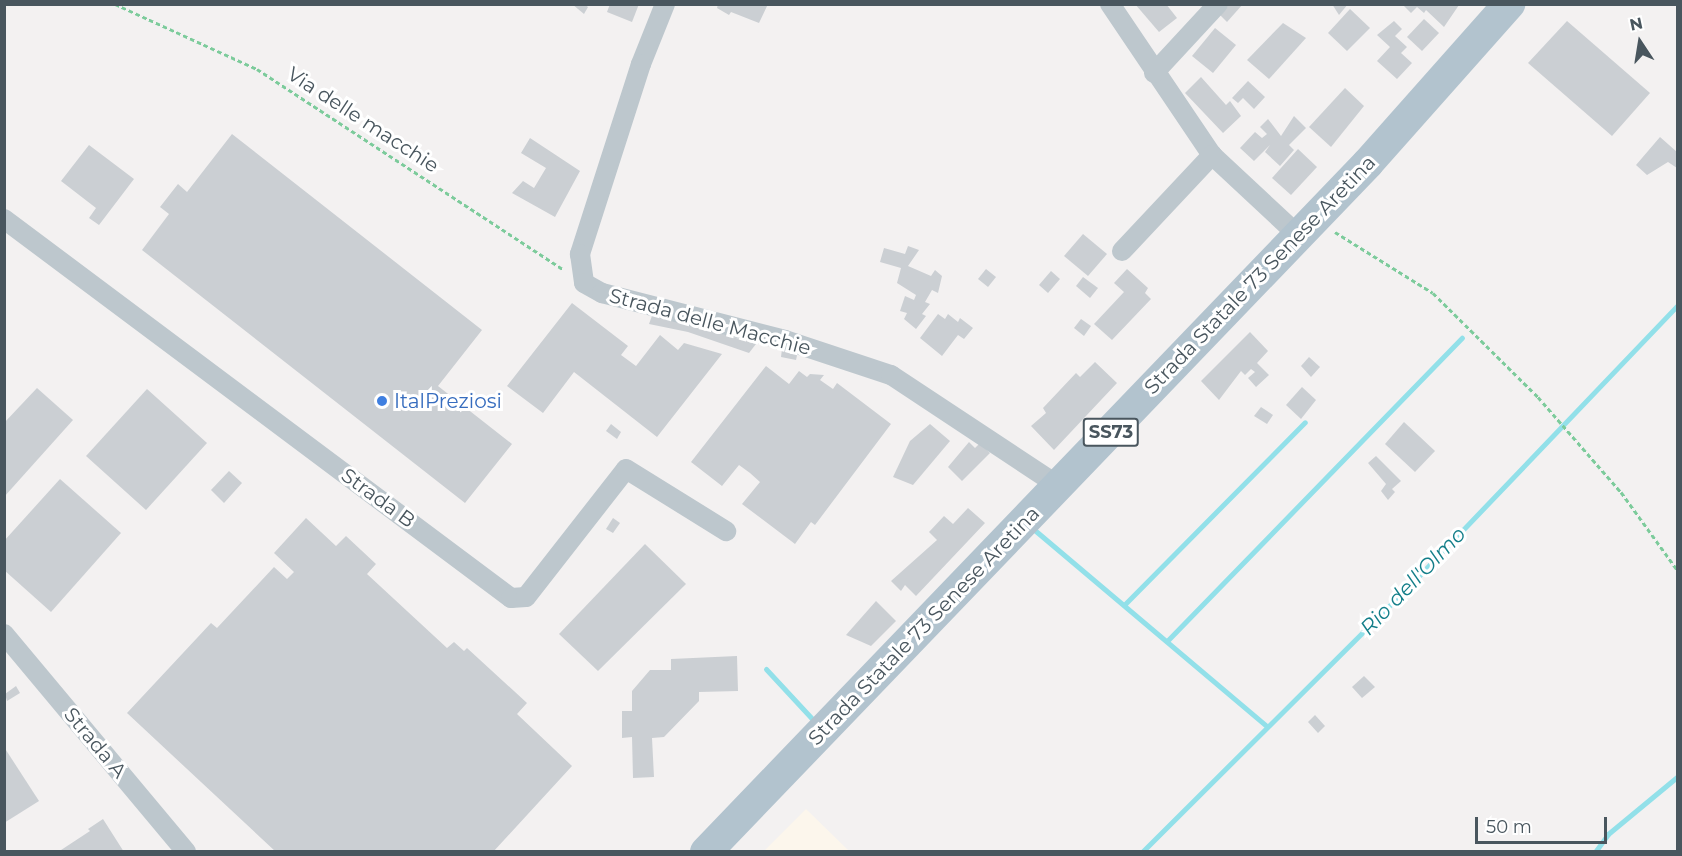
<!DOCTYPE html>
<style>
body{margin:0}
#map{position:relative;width:1682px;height:856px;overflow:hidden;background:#f3f1f1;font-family:Montserrat,sans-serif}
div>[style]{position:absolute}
.commercial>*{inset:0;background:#fcf6ec}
.stream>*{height:5px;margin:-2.5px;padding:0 2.5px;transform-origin:2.5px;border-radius:2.5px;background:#92e0e9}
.building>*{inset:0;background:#cbcfd3}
.path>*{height:3px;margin-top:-1.5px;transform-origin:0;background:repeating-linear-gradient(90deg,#7ccb9b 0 4.5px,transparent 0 7.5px)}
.minor>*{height:20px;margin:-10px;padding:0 10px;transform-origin:10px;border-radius:10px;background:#bdc7cd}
.primary>*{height:32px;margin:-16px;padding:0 16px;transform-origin:16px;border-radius:16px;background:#b2c3ce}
.dots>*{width:16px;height:16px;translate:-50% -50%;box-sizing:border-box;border:3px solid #fff;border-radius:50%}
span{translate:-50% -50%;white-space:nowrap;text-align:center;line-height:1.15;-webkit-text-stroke:6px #fff;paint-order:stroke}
.shield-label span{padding:2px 4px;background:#fff;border:2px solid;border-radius:4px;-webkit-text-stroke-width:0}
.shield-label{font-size:18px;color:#49565e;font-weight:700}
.street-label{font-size:20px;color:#49565e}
.shop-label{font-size:20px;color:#366cbe}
.left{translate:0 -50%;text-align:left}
.water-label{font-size:21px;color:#137e89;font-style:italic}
.frame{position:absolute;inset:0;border:6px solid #49565e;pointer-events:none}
.north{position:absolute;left:1610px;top:12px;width:60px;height:60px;-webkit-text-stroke:4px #fff;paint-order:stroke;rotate:348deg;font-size:16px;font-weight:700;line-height:24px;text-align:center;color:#49565e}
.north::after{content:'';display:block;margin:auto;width:21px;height:27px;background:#49565e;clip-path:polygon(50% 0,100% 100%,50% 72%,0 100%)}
.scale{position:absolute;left:1475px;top:817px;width:132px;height:27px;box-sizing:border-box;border:3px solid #49565e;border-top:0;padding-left:8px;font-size:18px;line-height:21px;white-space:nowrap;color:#49565e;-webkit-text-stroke:4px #fff;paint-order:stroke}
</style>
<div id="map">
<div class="commercial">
<i style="clip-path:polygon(806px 809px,849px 851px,764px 851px)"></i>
</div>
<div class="stream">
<i style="left:1031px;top:527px;width:307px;rotate:40.2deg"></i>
<i style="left:1124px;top:605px;width:257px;rotate:-45.3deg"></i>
<i style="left:1167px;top:641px;width:423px;rotate:-45.8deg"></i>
<i style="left:766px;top:669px;width:74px;rotate:47.2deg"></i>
<i style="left:1142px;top:852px;width:383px;rotate:-44.9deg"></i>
<i style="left:1413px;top:582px;width:383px;rotate:-46.3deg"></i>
<i style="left:1595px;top:852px;width:22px;rotate:-54deg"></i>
<i style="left:1608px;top:834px;width:91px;rotate:-39.6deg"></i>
</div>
<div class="building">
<i style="clip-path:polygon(572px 4px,584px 4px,588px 7px,584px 14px)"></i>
<i style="clip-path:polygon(610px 4px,639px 4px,632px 22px,607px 12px)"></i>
<i style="clip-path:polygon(718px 4px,768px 4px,759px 23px,731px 12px,729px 15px,717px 8px)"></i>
<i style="clip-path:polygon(1135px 4px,1166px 4px,1177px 18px,1159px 32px)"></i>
<i style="clip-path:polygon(1228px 4px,1243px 4px,1227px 22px,1219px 14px)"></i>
<i style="clip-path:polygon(1332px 4px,1348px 4px,1339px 15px)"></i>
<i style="clip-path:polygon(1402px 4px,1420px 5px,1459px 5px,1444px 27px,1426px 10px,1424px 13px,1417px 7px,1411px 13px)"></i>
<i style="clip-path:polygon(1350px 9px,1370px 28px,1347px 51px,1328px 33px)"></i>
<i style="clip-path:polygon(1424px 19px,1439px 33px,1422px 51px,1407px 37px)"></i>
<i style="clip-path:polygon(1394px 21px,1402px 29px,1395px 36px,1407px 47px,1401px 53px,1412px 63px,1397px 79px,1377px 61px,1390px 47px,1377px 35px)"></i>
<i style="clip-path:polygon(1567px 21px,1650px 93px,1612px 136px,1528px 63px)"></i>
<i style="clip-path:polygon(1283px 23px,1306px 38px,1269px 79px,1247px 60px)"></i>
<i style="clip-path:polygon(1215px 28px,1236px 45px,1213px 73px,1192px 56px)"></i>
<i style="clip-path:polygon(1201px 77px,1226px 105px,1230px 101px,1241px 116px,1223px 133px,1185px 93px)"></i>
<i style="clip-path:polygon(1248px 81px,1265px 97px,1254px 109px,1243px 98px,1238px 103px,1232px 98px)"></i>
<i style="clip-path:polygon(1345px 88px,1364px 106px,1331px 147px,1309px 127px)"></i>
<i style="clip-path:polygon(1294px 116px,1306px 128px,1289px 145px,1294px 150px,1280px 166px,1265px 152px,1270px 145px,1254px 161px,1240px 148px,1255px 132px,1262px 138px,1267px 134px,1260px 127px,1268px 119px,1281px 136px)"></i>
<i style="clip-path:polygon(232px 134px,482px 330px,438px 386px,512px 444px,465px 503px,142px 250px,169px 214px,160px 207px,178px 184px,187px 192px)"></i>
<i style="clip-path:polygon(1660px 137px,1677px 152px,1677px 168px,1668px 162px,1647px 175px,1636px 165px)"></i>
<i style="clip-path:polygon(530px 138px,580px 171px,555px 217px,512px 193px,523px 181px,534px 188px,546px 168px,521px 153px)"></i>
<i style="clip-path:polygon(89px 145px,134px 179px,99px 225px,89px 218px,96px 208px,61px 181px)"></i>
<i style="clip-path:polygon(1298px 149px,1317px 167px,1291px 195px,1272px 178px)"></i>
<i style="clip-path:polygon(1083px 234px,1107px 254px,1088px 276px,1064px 256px)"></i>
<i style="clip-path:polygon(908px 246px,919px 250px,908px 266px,931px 276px,935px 270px,942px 276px,938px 293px,932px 290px,925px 302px,930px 304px,922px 314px,926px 316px,916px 329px,904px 319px,907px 313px,900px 311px,905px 296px,914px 300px,916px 295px,897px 283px,901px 268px,880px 262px,884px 248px,905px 254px)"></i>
<i style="clip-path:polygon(986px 269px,996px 277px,988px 287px,978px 279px)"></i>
<i style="clip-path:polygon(1127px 269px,1148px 288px,1145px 293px,1151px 299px,1112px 340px,1094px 324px,1124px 292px,1114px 283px)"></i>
<i style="clip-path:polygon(1051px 271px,1060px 279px,1048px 293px,1039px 285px)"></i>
<i style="clip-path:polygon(1083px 277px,1098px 288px,1090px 298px,1076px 286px)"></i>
<i style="clip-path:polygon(572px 303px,628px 346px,621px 355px,636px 366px,660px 335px,678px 350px,684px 343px,722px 354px,657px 437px,574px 372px,543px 413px,507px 386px)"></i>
<i style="clip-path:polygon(653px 313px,756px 344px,749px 353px,688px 332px,649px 324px)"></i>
<i style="clip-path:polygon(938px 314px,945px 319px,948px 314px,958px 322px,960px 318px,973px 328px,964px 339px,958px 335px,942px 356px,920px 338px)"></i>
<i style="clip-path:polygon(1081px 319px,1091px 326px,1084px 336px,1074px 328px)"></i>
<i style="clip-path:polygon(1250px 332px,1268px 351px,1257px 363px,1269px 375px,1256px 387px,1248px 378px,1255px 372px,1251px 369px,1245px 375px,1241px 371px,1219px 400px,1201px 381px)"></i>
<i style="clip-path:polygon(782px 349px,798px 351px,796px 360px,781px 357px)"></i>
<i style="clip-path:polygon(1309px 357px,1320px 367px,1311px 377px,1301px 366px)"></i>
<i style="clip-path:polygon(1095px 362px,1117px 383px,1054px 450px,1031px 426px,1046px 413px,1043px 408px,1076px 373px,1080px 377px)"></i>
<i style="clip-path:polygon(766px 366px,789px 384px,799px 371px,807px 377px,810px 374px,824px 375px,820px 380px,833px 389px,837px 383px,891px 424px,815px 525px,811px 522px,795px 544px,742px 504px,760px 482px,750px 473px,739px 465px,722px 486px,691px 462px)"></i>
<i style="clip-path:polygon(1302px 387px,1316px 400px,1301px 419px,1286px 405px)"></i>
<i style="clip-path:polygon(37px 388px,73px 420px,4px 497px,4px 423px)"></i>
<i style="clip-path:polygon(147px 389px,207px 443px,146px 510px,86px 456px)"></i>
<i style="clip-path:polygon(1261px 407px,1273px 415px,1267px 424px,1254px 416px)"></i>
<i style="clip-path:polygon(1404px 422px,1435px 451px,1415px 472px,1385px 444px)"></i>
<i style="clip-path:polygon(611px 424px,621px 432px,617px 439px,606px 431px)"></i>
<i style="clip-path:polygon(930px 424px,950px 441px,913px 485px,893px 477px,910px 441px)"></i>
<i style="clip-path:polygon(969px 442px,975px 448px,980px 443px,990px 453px,962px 481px,948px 467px)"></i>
<i style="clip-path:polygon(1376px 456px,1401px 481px,1392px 489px,1395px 492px,1388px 500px,1381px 491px,1386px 484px,1368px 463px)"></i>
<i style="clip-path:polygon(229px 471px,242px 483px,224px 503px,211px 490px)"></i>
<i style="clip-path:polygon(60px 479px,121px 533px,51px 612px,4px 570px,4px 541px)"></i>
<i style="clip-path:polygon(968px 508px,985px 523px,916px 596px,905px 585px,901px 591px,891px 581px,937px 540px,929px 532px,944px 516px,953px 524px)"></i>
<i style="clip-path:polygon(306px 518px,336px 546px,346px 536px,376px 564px,367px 574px,447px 648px,454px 642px,464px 651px,467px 648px,527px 703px,517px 714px,572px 766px,493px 852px,276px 852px,127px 713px,211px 623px,217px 628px,274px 567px,287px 579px,294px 572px,274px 553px)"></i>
<i style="clip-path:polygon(613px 518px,620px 523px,613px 533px,606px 529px)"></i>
<i style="clip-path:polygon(645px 544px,686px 584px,598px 671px,559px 634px)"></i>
<i style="clip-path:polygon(876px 601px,896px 621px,871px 646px,846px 635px)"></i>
<i style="clip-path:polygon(737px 656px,738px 691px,699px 692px,699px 701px,664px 737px,652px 738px,654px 777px,633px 778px,632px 737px,622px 738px,622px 711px,632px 711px,632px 691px,650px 670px,671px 670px,671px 659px)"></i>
<i style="clip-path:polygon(1364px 676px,1375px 687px,1362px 698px,1352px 687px)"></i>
<i style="clip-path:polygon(16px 686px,20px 693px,7px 701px,5px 694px)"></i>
<i style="clip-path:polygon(1315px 715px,1325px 726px,1318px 733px,1308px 722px)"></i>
<i style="clip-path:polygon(4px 747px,39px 801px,4px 823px)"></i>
<i style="clip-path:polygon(103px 819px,124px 852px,58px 852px,90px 831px,88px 829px)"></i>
</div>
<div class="path">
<i style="left:115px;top:4px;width:156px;rotate:24.6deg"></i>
<i style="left:257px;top:69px;width:367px;rotate:33.2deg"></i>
<i style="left:1335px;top:232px;width:115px;rotate:31.9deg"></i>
<i style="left:1433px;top:293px;width:148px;rotate:44.7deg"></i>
<i style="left:1538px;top:397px;width:126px;rotate:48.9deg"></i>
<i style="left:1621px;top:492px;width:97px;rotate:54.2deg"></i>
</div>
<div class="minor">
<i style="left:665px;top:4px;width:65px;rotate:111.8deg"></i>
<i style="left:641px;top:64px;width:200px;rotate:107.8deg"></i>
<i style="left:580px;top:254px;width:29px;rotate:82deg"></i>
<i style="left:584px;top:283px;width:21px;rotate:29deg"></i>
<i style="left:602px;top:293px;width:189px;rotate:14.4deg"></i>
<i style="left:785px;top:340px;width:112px;rotate:18.3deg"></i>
<i style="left:891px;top:375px;width:201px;rotate:33.5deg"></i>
<i style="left:1110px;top:4px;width:182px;rotate:56deg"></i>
<i style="left:1212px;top:155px;width:119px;rotate:43deg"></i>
<i style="left:1154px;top:73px;width:94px;rotate:-47.2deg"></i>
<i style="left:4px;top:219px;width:633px;rotate:36.78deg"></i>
<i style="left:511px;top:598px;width:15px;rotate:-4deg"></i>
<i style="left:526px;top:597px;width:162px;rotate:-52deg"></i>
<i style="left:626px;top:469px;width:118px;rotate:31.8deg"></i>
<i style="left:1122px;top:251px;width:132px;rotate:-46.8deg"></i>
<i style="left:4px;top:634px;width:284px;rotate:50.1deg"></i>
</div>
<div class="primary">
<i style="left:706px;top:852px;width:955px;rotate:-46.14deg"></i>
<i style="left:1368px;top:163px;width:213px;rotate:-48.4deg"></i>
</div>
<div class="dots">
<i style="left:382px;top:401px;background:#3f7fe0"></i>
</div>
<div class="shield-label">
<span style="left:1111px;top:432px">SS73</span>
</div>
<div class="street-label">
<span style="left:363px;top:120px;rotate:33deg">Via delle macchie</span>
<span style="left:1260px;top:275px;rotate:-46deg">Strada Statale 73 Senese Aretina</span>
<span style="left:710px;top:322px;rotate:15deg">Strada delle Macchie</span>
<span style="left:378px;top:498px;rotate:36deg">Strada B</span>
<span style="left:924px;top:626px;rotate:-46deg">Strada Statale 73 Senese Aretina</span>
<span style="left:95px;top:743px;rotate:50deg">Strada A</span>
</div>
<div class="shop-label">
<span class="left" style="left:394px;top:401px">ItalPreziosi</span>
</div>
<div class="water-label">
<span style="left:1413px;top:581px;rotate:-46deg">Rio dell'Olmo</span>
</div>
<div class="frame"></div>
<div class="north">N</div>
<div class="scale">50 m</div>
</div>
